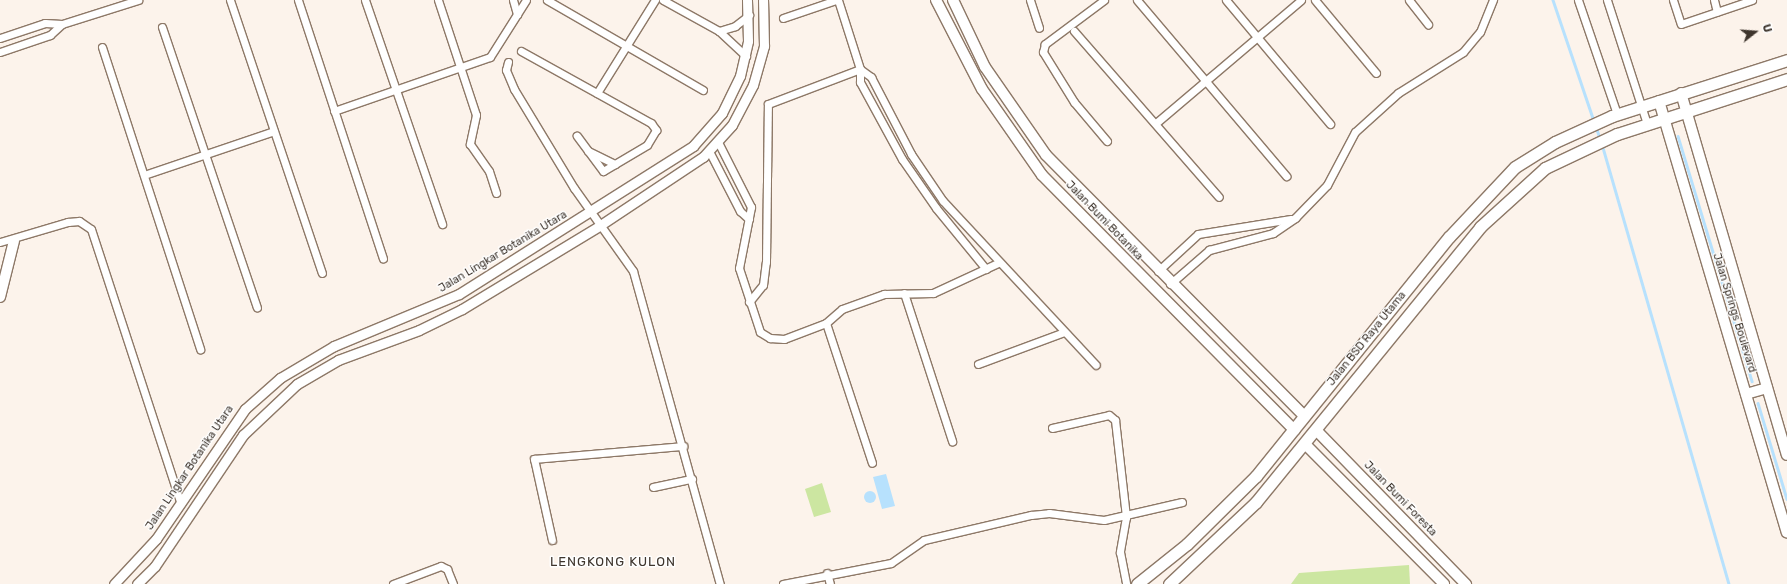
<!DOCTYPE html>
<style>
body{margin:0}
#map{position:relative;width:1787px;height:584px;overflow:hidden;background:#fcf3eb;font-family:Rubik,sans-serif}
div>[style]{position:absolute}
.green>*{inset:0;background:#cce6a1}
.water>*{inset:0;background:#b7e1fd}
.round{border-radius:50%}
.stream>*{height:2.5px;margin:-1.25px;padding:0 1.25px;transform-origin:1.25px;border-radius:1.25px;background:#b7e1fd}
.roads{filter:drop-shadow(1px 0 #8d7867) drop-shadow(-1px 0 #8d7867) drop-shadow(0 1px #8d7867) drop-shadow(0 -1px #8d7867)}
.minor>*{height:7px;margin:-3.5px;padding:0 3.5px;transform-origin:3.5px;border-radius:3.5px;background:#fff}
.tertiary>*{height:9px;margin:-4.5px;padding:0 4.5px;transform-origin:4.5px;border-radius:4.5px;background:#fff}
.secondary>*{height:10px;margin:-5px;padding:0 5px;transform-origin:5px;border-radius:5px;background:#fff}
.primary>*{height:11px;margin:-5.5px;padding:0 5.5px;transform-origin:5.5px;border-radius:5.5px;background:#fff}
span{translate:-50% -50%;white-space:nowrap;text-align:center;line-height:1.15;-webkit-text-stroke:3px #fff;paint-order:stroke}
.street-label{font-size:11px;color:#3e352d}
.quarter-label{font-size:13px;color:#3e352d;letter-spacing:1px}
.north{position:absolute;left:1735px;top:12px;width:40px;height:40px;-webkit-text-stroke:3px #fff;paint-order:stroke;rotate:73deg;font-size:11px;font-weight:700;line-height:16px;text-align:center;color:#3e352d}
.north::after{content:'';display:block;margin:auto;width:14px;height:18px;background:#3e352d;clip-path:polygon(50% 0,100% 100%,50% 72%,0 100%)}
</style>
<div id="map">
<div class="green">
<i style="clip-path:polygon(822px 483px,831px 512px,814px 517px,805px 489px)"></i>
<i style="clip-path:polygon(1409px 565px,1410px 584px,1291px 584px,1299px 573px)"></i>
</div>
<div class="water">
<i style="clip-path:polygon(886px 474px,895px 506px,882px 509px,873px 477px)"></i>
<i class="round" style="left:864px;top:491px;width:12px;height:12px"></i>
</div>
<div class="stream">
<i style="left:1553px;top:0;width:128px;rotate:71.3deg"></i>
<i style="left:1596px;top:127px;width:12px;rotate:70deg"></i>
<i style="left:1678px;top:136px;width:256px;rotate:73.2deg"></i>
<i style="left:1602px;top:144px;width:458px;rotate:73.9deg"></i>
<i style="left:1758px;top:403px;width:100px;rotate:73.2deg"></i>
</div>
<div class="roads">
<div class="minor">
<i style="left:230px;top:0;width:288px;rotate:71.4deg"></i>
<i style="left:298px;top:0;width:272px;rotate:71.8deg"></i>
<i style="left:365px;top:0;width:237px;rotate:71deg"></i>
<i style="left:438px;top:0;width:121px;rotate:71.7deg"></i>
<i style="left:476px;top:115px;width:30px;rotate:102deg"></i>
<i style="left:470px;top:144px;width:33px;rotate:55deg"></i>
<i style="left:489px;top:171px;width:23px;rotate:72deg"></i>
<i style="left:513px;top:0;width:15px;rotate:74deg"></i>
<i style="left:547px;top:0;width:180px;rotate:30deg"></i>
<i style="left:663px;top:0;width:64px;rotate:29deg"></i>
<i style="left:719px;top:31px;width:37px;rotate:43deg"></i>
<i style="left:838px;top:0;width:72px;rotate:72.3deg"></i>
<i style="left:860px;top:69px;width:13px;rotate:90deg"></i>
<i style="left:860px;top:82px;width:88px;rotate:61.4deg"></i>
<i style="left:902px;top:159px;width:60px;rotate:55.2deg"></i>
<i style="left:936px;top:208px;width:79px;rotate:50.7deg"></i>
<i style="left:1030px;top:0;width:29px;rotate:72deg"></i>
<i style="left:1104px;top:0;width:74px;rotate:143.3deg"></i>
<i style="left:1045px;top:44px;width:8px;rotate:104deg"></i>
<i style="left:1043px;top:52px;width:59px;rotate:58.2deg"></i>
<i style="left:1074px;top:102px;width:51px;rotate:49.8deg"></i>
<i style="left:1137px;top:0;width:231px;rotate:49.7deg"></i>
<i style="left:1226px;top:0;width:162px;rotate:50deg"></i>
<i style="left:1315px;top:0;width:95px;rotate:50.1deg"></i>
<i style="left:1409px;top:0;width:31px;rotate:52deg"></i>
<i style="left:1578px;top:0;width:120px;rotate:71.1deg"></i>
<i style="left:1607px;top:0;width:130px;rotate:72.1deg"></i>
<i style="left:1673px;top:0;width:25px;rotate:72deg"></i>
<i style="left:1681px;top:24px;width:75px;rotate:-18.7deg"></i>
<i style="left:1714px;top:0;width:12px;rotate:76deg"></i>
<i style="left:783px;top:18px;width:56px;rotate:-18.8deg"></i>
<i style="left:162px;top:27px;width:296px;rotate:71.3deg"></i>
<i style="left:719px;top:31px;width:17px;rotate:-17deg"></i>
<i style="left:735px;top:26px;width:18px;rotate:-38deg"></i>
<i style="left:1074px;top:31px;width:220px;rotate:48.9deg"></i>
<i style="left:0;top:38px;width:47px;rotate:-18.4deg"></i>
<i style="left:45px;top:23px;width:17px;rotate:3deg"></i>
<i style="left:62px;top:24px;width:80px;rotate:-17.5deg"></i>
<i style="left:102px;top:47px;width:318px;rotate:72deg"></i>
<i style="left:521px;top:51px;width:149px;rotate:29deg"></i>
<i style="left:651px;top:123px;width:9px;rotate:54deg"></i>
<i style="left:656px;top:130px;width:17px;rotate:121deg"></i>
<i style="left:647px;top:145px;width:51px;rotate:149.4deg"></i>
<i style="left:603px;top:171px;width:44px;rotate:-126.6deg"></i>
<i style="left:0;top:52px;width:53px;rotate:-18.8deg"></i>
<i style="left:50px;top:35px;width:16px;rotate:-43deg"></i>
<i style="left:508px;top:62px;width:8px;rotate:104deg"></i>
<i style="left:506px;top:70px;width:21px;rotate:67deg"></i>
<i style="left:514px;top:89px;width:116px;rotate:58.8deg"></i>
<i style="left:574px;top:188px;width:102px;rotate:54.6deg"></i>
<i style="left:633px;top:271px;width:325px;rotate:74.5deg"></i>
<i style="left:860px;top:69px;width:14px;rotate:36deg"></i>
<i style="left:871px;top:77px;width:87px;rotate:62.5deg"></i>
<i style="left:911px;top:154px;width:57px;rotate:55.8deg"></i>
<i style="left:943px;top:201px;width:224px;rotate:47deg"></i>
<i style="left:597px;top:93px;width:110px;rotate:-58.1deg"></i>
<i style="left:334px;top:111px;width:165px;rotate:-19.1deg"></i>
<i style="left:490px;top:57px;width:67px;rotate:-57.7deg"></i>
<i style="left:1156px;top:123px;width:190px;rotate:-40.3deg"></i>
<i style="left:718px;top:142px;width:73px;rotate:63.1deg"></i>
<i style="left:751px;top:207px;width:62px;rotate:101.1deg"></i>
<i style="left:739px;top:268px;width:67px;rotate:71.8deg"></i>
<i style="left:760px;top:332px;width:12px;rotate:31deg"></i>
<i style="left:770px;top:338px;width:14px;rotate:4deg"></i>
<i style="left:784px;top:339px;width:45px;rotate:-20.9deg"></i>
<i style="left:826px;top:323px;width:21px;rotate:-41deg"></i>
<i style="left:842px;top:309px;width:45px;rotate:-19.7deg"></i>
<i style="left:884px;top:294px;width:49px;rotate:-1.2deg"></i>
<i style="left:933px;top:293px;width:72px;rotate:-24.8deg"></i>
<i style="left:588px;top:151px;width:30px;rotate:26deg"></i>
<i style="left:709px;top:151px;width:68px;rotate:62.7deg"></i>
<i style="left:740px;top:211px;width:12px;rotate:42deg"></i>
<i style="left:144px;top:175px;width:137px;rotate:-18.7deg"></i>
<i style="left:0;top:242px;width:71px;rotate:-16.4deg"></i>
<i style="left:68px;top:222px;width:11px;rotate:-5deg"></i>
<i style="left:79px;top:221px;width:14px;rotate:34deg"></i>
<i style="left:91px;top:229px;width:289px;rotate:71.9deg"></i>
<i style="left:1158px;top:271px;width:54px;rotate:-42.8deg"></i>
<i style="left:1198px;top:234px;width:94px;rotate:-9.2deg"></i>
<i style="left:1170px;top:284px;width:52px;rotate:-41.1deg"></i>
<i style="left:1209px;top:250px;width:66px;rotate:-14.9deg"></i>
<i style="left:1273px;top:233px;width:27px;rotate:-34deg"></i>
<i style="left:1295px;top:218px;width:46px;rotate:-45.9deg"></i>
<i style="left:1327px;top:185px;width:60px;rotate:-62.2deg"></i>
<i style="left:1355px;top:132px;width:58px;rotate:-42.2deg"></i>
<i style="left:1398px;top:93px;width:77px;rotate:-32.2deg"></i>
<i style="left:1463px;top:52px;width:26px;rotate:-50deg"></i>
<i style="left:1480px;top:32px;width:35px;rotate:-68deg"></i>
<i style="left:904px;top:293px;width:156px;rotate:72deg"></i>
<i style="left:749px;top:302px;width:22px;rotate:-51deg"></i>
<i style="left:763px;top:285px;width:23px;rotate:-83deg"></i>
<i style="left:766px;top:262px;width:158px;rotate:-89.3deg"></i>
<i style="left:768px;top:104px;width:98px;rotate:-20.8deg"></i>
<i style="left:826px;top:323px;width:147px;rotate:71.8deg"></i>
<i style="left:978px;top:364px;width:92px;rotate:-20.4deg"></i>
<i style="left:1052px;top:428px;width:58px;rotate:-12.8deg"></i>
<i style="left:1109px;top:415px;width:8px;rotate:40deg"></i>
<i style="left:1115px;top:420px;width:98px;rotate:83.5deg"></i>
<i style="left:1126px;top:517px;width:36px;rotate:100deg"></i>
<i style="left:1120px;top:552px;width:33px;rotate:79deg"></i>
<i style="left:653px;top:487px;width:40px;rotate:-12deg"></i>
<i style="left:552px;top:540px;width:83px;rotate:-102.5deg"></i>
<i style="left:534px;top:459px;width:150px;rotate:-5deg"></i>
<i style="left:827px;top:573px;width:11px;rotate:75deg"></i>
<i style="left:393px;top:584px;width:51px;rotate:-20.6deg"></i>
<i style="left:441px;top:566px;width:7px;rotate:27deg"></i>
<i style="left:447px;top:569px;width:16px;rotate:68deg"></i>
<i style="left:783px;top:584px;width:110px;rotate:-11deg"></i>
<i style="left:891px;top:563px;width:40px;rotate:-34.9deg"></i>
<i style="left:924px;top:540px;width:110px;rotate:-13.2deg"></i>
<i style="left:1031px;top:515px;width:18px;rotate:-6deg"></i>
<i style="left:1049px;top:513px;width:55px;rotate:7.3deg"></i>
<i style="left:1104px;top:520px;width:80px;rotate:-13deg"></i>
</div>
<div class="tertiary">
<i style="left:114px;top:584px;width:62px;rotate:-47deg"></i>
<i style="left:156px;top:539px;width:158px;rotate:-55.6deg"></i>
<i style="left:245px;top:409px;width:47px;rotate:-41.5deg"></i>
<i style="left:280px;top:378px;width:63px;rotate:-30.7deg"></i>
<i style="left:334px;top:346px;width:135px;rotate:-22.6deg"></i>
<i style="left:459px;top:294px;width:277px;rotate:-32.3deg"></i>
<i style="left:693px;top:146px;width:44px;rotate:-48.7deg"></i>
<i style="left:722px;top:113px;width:41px;rotate:-64.1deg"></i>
<i style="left:740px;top:76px;width:36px;rotate:-77deg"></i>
<i style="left:748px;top:41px;width:41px;rotate:-91.4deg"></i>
<i style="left:137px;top:584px;width:25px;rotate:-45deg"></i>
<i style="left:155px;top:566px;width:158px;rotate:-56.1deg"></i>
<i style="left:243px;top:435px;width:74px;rotate:-43.4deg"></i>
<i style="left:297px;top:384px;width:48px;rotate:-30.3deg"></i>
<i style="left:338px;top:360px;width:86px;rotate:-20.3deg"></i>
<i style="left:419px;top:330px;width:48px;rotate:-26deg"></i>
<i style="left:462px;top:309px;width:160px;rotate:-31.2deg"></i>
<i style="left:599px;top:226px;width:125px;rotate:-33.6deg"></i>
<i style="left:703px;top:157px;width:43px;rotate:-47.8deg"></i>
<i style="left:732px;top:125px;width:45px;rotate:-62.3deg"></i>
<i style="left:753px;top:85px;width:41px;rotate:-74.2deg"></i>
<i style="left:764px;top:46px;width:46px;rotate:-91.2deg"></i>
</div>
<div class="secondary">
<i style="left:936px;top:0;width:100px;rotate:62.7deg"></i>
<i style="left:982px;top:89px;width:105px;rotate:55.1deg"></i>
<i style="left:1042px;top:175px;width:359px;rotate:45.3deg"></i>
<i style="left:953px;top:0;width:74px;rotate:64.5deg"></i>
<i style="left:985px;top:67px;width:107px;rotate:55.3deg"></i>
<i style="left:1046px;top:155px;width:367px;rotate:45.3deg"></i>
<i style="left:1681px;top:93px;width:377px;rotate:73.7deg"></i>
<i style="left:1659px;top:101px;width:450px;rotate:73.5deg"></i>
<i style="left:0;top:297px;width:58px;rotate:-76deg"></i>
<i style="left:1746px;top:394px;width:22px;rotate:-16deg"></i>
<i style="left:1317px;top:431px;width:214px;rotate:45.8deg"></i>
<i style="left:1306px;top:445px;width:196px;rotate:45.2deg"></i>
</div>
<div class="primary">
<i style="left:1137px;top:584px;width:64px;rotate:-38.7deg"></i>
<i style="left:1187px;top:544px;width:97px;rotate:-44.6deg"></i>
<i style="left:1256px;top:476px;width:307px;rotate:-51.1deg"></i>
<i style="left:1449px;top:237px;width:96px;rotate:-46.7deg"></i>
<i style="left:1515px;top:167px;width:47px;rotate:-32deg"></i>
<i style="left:1555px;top:142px;width:63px;rotate:-24.5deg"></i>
<i style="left:1612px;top:116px;width:184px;rotate:-17.7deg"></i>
<i style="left:1169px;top:584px;width:120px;rotate:-43.3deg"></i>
<i style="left:1256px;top:502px;width:355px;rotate:-50.8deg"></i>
<i style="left:1480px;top:227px;width:88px;rotate:-42.2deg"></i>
<i style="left:1545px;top:168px;width:80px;rotate:-25.3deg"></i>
<i style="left:1617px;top:134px;width:179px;rotate:-17.9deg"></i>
</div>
</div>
<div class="street-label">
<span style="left:1104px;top:221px;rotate:46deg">Jalan Bumi Botanika</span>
<span style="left:503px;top:252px;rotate:-31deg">Jalan Lingkar Botanika Utara</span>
<span style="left:1734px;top:313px;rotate:73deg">Jalan Springs Boulevard</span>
<span style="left:1367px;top:339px;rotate:-51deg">Jalan BSD Raya Utama</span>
<span style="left:190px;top:468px;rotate:-56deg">Jalan Lingkar Botanika Utara</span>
<span style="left:1400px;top:499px;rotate:46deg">Jalan Bumi Foresta</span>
</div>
<div class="quarter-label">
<span style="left:613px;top:562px">LENGKONG KULON</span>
</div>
<div class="north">U</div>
</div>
